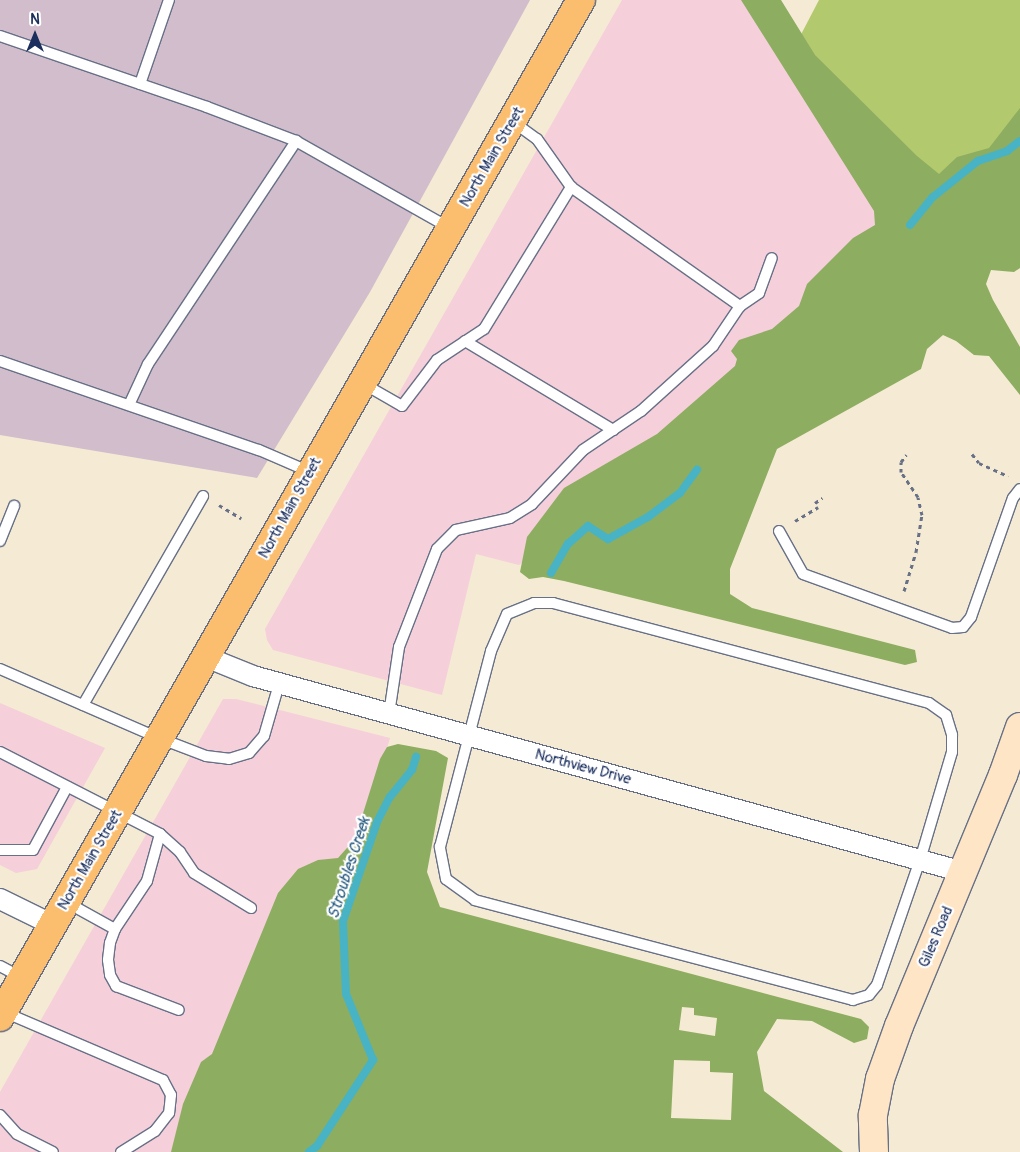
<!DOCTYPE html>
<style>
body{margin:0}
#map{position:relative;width:1020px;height:1152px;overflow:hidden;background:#f5ead4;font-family:Pangolin,sans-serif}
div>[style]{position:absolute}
.built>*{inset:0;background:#f5cfd9}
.industrial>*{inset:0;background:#d1bdcb}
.green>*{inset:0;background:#b2c96e}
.forest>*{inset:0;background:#8dad61}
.stream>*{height:8px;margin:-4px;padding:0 4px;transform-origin:4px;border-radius:4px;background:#48b3c5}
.path>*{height:3px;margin-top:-1.5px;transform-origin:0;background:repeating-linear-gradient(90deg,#677087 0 4px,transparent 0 8px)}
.roads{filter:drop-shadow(1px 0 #677087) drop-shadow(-1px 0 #677087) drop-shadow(0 1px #677087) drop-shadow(0 -1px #677087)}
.lane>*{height:10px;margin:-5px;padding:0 5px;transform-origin:5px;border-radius:5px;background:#fff}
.street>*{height:20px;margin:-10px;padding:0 10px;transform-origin:10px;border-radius:10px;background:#fff}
.secondary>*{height:28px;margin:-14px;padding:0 14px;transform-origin:14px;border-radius:14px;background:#fde5c5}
.primary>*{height:28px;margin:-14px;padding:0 14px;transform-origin:14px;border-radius:14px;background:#fbbd6e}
span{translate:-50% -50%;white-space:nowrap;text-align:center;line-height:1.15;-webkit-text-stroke:4.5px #fff;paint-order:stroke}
.street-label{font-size:15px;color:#1b2f5e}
.water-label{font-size:16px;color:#2b5d82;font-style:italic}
.north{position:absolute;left:10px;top:10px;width:50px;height:50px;-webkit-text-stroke:4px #fff;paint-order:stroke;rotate:0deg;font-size:14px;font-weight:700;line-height:20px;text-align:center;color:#1b2f5e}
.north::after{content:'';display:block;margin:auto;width:18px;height:22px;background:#1b2f5e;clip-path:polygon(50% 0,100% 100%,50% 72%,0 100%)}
</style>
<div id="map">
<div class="built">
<i style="clip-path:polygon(622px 0,764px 0,920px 251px,519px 565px,476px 554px,442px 695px,273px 650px,267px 640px,265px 629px)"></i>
<i style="clip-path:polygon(223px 699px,236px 699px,390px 738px,345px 890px,182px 1152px,0 1152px,0 1092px)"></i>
<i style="clip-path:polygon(0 703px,105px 748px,37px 869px,16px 873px,0 865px)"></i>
</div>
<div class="industrial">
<i style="clip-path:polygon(0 0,530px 0,370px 292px,257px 478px,0 435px)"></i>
</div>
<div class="green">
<i style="clip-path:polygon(819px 0,1020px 0,1020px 172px,920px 251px,795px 46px)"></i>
</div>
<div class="forest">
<i style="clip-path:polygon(741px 0,781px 0,815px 55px,917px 156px,939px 174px,957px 157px,989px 148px,1020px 108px,1020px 268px,1014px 272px,991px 270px,986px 284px,993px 300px,1020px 347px,1020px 395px,989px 356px,974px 355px,956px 341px,943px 335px,927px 349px,921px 369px,777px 449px,730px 569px,730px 594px,752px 608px,915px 650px,917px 662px,905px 665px,564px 581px,543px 577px,529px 579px,520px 572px,527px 537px,564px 488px,657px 434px,735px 366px,737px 359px,731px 351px,739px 340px,772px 329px,799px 306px,807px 284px,853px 238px,875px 225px,874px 211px)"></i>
<i style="clip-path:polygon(evenodd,398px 744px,436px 751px,448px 758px,427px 872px,440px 907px,861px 1019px,869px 1027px,867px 1039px,854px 1043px,812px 1021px,777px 1019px,757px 1052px,764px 1091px,843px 1152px,171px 1152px,183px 1104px,201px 1062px,212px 1054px,278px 893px,298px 869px,318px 860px,338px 858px,355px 839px,380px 759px,387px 747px,398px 744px,682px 1007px,694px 1008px,694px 1015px,717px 1018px,715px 1036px,679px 1030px,682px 1007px,398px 744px,674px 1060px,710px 1061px,710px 1072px,733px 1073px,731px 1120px,671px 1118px,674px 1060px)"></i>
</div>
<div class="stream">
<i style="left:910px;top:225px;width:36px;rotate:-51deg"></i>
<i style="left:933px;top:197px;width:58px;rotate:-38.7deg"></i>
<i style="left:978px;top:161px;width:31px;rotate:-19deg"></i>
<i style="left:1007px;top:151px;width:16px;rotate:-38deg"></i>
<i style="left:551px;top:573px;width:34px;rotate:-60deg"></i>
<i style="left:568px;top:544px;width:27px;rotate:-42deg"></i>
<i style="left:588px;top:526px;width:24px;rotate:33deg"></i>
<i style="left:608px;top:539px;width:46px;rotate:-28.8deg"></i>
<i style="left:648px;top:517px;width:40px;rotate:-37deg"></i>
<i style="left:680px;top:493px;width:29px;rotate:-54deg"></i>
<i style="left:309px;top:1152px;width:10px;rotate:-37deg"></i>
<i style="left:317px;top:1146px;width:103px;rotate:-56.9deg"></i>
<i style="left:373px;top:1060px;width:71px;rotate:-112.2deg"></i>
<i style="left:346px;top:994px;width:73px;rotate:-92.4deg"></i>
<i style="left:343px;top:921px;width:105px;rotate:-71deg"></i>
<i style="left:377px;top:822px;width:28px;rotate:-63deg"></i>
<i style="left:390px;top:797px;width:35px;rotate:-51deg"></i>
<i style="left:412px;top:770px;width:14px;rotate:-73deg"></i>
</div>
<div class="path">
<i style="left:972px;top:454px;width:11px;rotate:52deg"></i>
<i style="left:979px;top:463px;width:32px;rotate:24deg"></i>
<i style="left:815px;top:503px;width:9px;rotate:-36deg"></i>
<i style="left:219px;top:505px;width:26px;rotate:31deg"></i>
<i style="left:795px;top:521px;width:27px;rotate:-31deg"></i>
<i style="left:904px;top:591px;width:41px;rotate:-72.9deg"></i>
<i style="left:916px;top:552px;width:37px;rotate:-81deg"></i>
<i style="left:922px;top:515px;width:18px;rotate:-103deg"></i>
<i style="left:918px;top:497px;width:30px;rotate:-124deg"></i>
<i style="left:901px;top:472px;width:10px;rotate:-90deg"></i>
<i style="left:901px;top:462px;width:9px;rotate:-54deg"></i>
</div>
<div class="roads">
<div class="lane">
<i style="left:0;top:36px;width:219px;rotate:18.9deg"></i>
<i style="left:207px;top:107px;width:95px;rotate:20.9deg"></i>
<i style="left:296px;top:141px;width:177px;rotate:29.5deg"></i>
<i style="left:140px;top:84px;width:89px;rotate:-71deg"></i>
<i style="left:512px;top:121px;width:31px;rotate:36deg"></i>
<i style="left:537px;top:139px;width:59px;rotate:54.7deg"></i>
<i style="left:571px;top:187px;width:207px;rotate:35.2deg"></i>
<i style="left:465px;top:341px;width:173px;rotate:31deg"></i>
<i style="left:0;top:361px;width:274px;rotate:19deg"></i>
<i style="left:259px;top:450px;width:56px;rotate:23.3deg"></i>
<i style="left:362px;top:383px;width:46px;rotate:29.9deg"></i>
<i style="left:402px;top:406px;width:58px;rotate:-52.7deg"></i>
<i style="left:437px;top:360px;width:56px;rotate:-33.4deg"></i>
<i style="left:484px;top:329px;width:167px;rotate:-58.5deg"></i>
<i style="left:129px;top:405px;width:45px;rotate:-65.1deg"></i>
<i style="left:148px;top:364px;width:268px;rotate:-56.4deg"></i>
<i style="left:779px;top:531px;width:49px;rotate:60.8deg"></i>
<i style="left:803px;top:574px;width:158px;rotate:19.9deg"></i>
<i style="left:952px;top:628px;width:11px;rotate:-5deg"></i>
<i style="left:963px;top:627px;width:13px;rotate:-51deg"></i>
<i style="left:971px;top:617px;width:126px;rotate:-70.6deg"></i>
<i style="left:1013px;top:498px;width:11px;rotate:-52deg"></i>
<i style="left:0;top:541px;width:38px;rotate:-68deg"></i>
<i style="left:534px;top:603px;width:19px"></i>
<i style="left:553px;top:603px;width:389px;rotate:14.9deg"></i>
<i style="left:929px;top:703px;width:21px;rotate:35deg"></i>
<i style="left:946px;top:715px;width:21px;rotate:73deg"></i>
<i style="left:952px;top:735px;width:17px;rotate:90deg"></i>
<i style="left:952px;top:752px;width:113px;rotate:106.5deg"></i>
<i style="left:920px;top:860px;width:132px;rotate:109deg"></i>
<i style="left:877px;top:985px;width:13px;rotate:129deg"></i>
<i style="left:869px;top:995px;width:17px;rotate:163deg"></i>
<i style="left:853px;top:1000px;width:391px;rotate:-165.2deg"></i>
<i style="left:475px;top:900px;width:36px;rotate:-144deg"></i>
<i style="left:446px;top:879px;width:33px;rotate:-101deg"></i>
<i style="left:440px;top:847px;width:203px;rotate:-75.4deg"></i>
<i style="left:491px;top:651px;width:40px;rotate:-66.6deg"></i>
<i style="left:507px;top:614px;width:29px;rotate:-22deg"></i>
<i style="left:0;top:669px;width:173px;rotate:23.5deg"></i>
<i style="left:159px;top:738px;width:50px;rotate:21deg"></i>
<i style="left:206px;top:756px;width:23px;rotate:7deg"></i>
<i style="left:229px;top:759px;width:21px;rotate:-17deg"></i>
<i style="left:249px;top:753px;width:23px;rotate:-49deg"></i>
<i style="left:264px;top:736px;width:54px;rotate:-73.9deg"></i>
<i style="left:83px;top:705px;width:241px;rotate:-60.1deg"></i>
<i style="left:389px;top:714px;width:68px;rotate:-81.5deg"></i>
<i style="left:399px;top:647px;width:105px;rotate:-68.8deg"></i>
<i style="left:437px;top:549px;width:27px;rotate:-45deg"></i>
<i style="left:456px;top:530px;width:55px;rotate:-12.5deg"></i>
<i style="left:510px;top:518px;width:26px;rotate:-32deg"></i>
<i style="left:532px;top:504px;width:74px;rotate:-46.6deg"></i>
<i style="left:583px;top:450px;width:70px;rotate:-33.9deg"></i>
<i style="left:641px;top:411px;width:97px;rotate:-42.1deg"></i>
<i style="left:713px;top:346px;width:48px;rotate:-56deg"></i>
<i style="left:740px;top:306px;width:23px;rotate:-34deg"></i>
<i style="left:759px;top:293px;width:37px;rotate:-70deg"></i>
<i style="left:0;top:752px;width:180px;rotate:27.1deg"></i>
<i style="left:160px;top:834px;width:27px;rotate:42deg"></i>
<i style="left:180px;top:852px;width:25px;rotate:56deg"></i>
<i style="left:194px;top:873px;width:67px;rotate:31.6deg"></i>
<i style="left:160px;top:834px;width:49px;rotate:105.5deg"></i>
<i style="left:147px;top:881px;width:58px;rotate:123.7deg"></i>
<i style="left:115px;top:929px;width:15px;rotate:110deg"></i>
<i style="left:110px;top:943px;width:17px;rotate:97deg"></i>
<i style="left:108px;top:960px;width:15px;rotate:82deg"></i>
<i style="left:110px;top:975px;width:13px;rotate:61deg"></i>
<i style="left:116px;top:986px;width:67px;rotate:20.9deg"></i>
<i style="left:0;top:850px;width:33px"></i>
<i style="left:33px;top:850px;width:72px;rotate:-61.6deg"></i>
<i style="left:66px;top:902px;width:56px;rotate:28.9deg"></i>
<i style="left:0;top:966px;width:24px;rotate:28deg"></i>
<i style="left:4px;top:1012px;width:173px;rotate:23.2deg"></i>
<i style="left:163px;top:1080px;width:17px;rotate:62deg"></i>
<i style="left:171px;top:1095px;width:18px;rotate:96deg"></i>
<i style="left:169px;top:1113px;width:23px;rotate:128deg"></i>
<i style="left:155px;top:1131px;width:40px;rotate:148deg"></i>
<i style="left:0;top:1115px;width:25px;rotate:48deg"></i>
<i style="left:17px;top:1134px;width:40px;rotate:26.6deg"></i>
</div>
<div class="street">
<i style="left:206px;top:657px;width:51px;rotate:22deg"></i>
<i style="left:253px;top:676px;width:737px;rotate:15.43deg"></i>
<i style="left:0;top:899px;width:59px;rotate:26.1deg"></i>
</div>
<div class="secondary">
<i style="left:874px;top:1152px;width:37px;rotate:-92deg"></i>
<i style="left:873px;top:1115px;width:37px;rotate:-79deg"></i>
<i style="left:880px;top:1079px;width:56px;rotate:-70.3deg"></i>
<i style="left:899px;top:1026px;width:272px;rotate:-67.5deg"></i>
<i style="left:1003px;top:775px;width:51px;rotate:-70.5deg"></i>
</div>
<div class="primary">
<i style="left:0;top:1017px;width:1171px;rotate:-60.26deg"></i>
</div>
</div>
<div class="street-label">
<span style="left:492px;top:157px;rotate:-60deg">North Main Street</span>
<span style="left:290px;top:508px;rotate:-61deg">North Main Street</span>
<span style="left:583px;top:767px;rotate:15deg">Northview Drive</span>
<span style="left:90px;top:860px;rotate:-60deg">North Main Street</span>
<span style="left:936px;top:937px;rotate:-67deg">Giles Road</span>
</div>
<div class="water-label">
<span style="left:349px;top:868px;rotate:-72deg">Stroubles Creek</span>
</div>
<div class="north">N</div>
</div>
